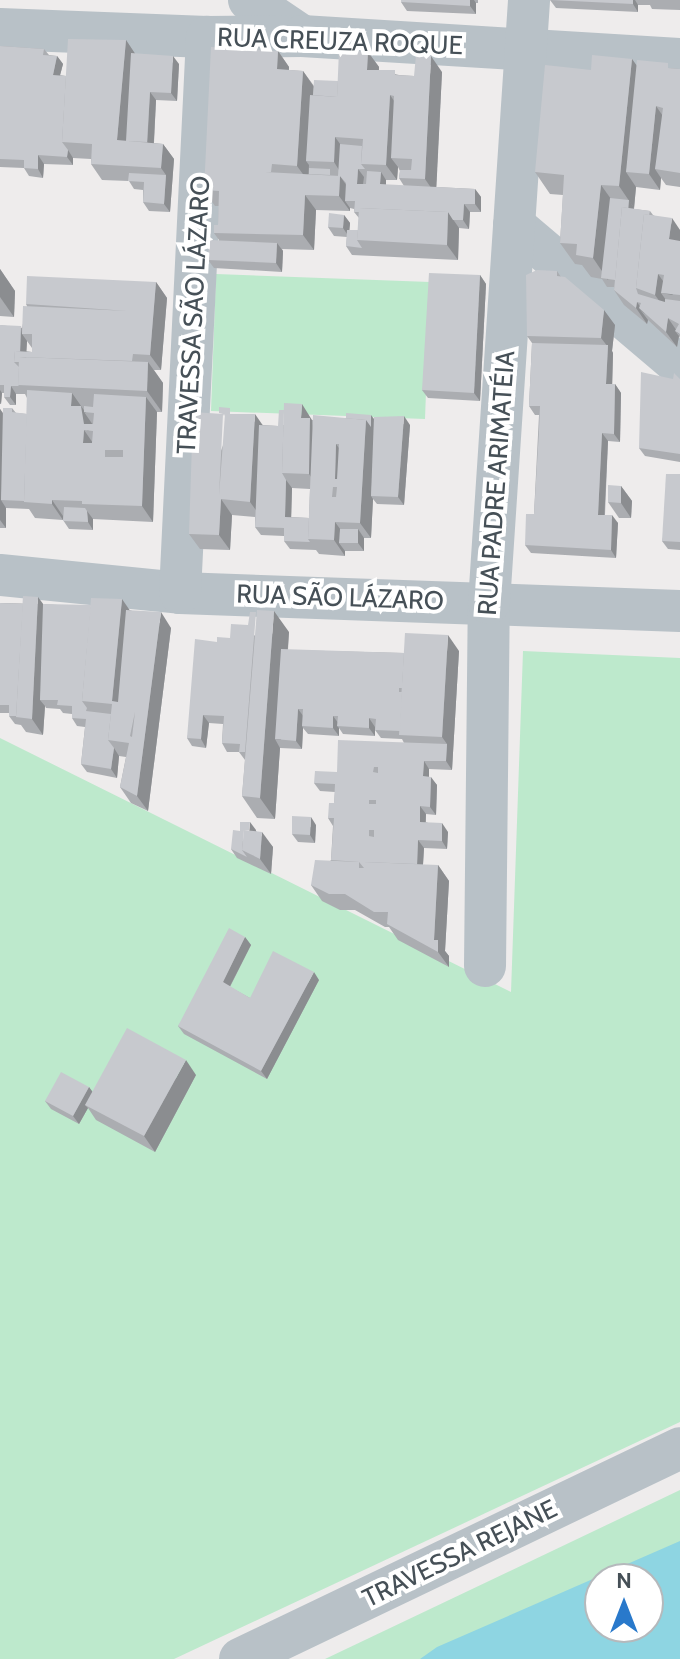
<!DOCTYPE html>
<meta charset="utf-8">
<style>
body{margin:0}
#map{position:relative;width:680px;height:1659px;overflow:hidden;background:#eeecec;font-family:Cabin,sans-serif}
div>[style]{position:absolute}
.green>*{inset:0;background:#bde9cc}
.water>*{inset:0;background:#8ed5e2}
.street>*{height:42px;margin:-21px;padding:0 21px;transform-origin:21px;border-radius:21px;background:#b8c1c7}
.wall>*{inset:0;background:#abadb1}
.shaded-wall>*{inset:0;background:#8b8d90}
.building>*{inset:0;background:#c7c9ce}
span{translate:-50% -50%;white-space:nowrap;text-align:center;line-height:1.15;-webkit-text-stroke:8px #fff;paint-order:stroke}
.street-label{font-size:26px;color:#465057}
.north{position:absolute;left:584px;top:1563px;width:80px;height:80px;box-sizing:border-box;background:#fff;border:2px solid #b5b9bc;border-radius:50%;rotate:0deg;font-size:22px;font-weight:700;line-height:32px;text-align:center;color:#465057}
.north::after{content:'';display:block;margin:auto;width:28px;height:36px;background:#2979cb;clip-path:polygon(50% 0,100% 100%,50% 72%,0 100%)}
</style>
<div id="map">
<div class="green">
<i style="clip-path:polygon(216px 274px,430px 282px,425px 419px,211px 411px)"></i>
<i style="clip-path:polygon(523px 651px,680px 658px,680px 1422px,174px 1659px,0 1659px,0 738px,511px 992px)"></i>
<i style="clip-path:polygon(evenodd,680px 1490px,680px 1659px,325px 1659px,657px 1501px,680px 1490px,600px 1579px,648px 1579px,648px 1627px,600px 1627px,600px 1579px)"></i>
</div>
<div class="water">
<i style="clip-path:polygon(evenodd,680px 1541px,680px 1659px,420px 1659px,437px 1647px,680px 1541px,600px 1579px,648px 1579px,648px 1627px,600px 1627px,600px 1579px)"></i>
</div>
<div class="street">
<i style="left:249px;top:0;width:64px;rotate:34.2deg"></i>
<i style="left:0;top:29px;width:207px;rotate:2.2deg"></i>
<i style="left:207px;top:37px;width:95px;rotate:-0.6deg"></i>
<i style="left:302px;top:36px;width:379px;rotate:3.5deg"></i>
<i style="left:514px;top:225px;width:218px;rotate:40.3deg"></i>
<i style="left:0;top:575px;width:181px;rotate:5.7deg"></i>
<i style="left:180px;top:593px;width:500px;rotate:2.06deg"></i>
<i style="left:180px;top:593px;width:557px;rotate:-87.22deg"></i>
<i style="left:485px;top:966px;width:363px;rotate:-89.4deg"></i>
<i style="left:489px;top:603px;width:604px;rotate:-86.2deg"></i>
<i style="left:240px;top:1659px;width:488px;rotate:-25.6deg"></i>
</div>
<div class="wall">
<i style="clip-path:polygon(401px 0,478px 0,478px 3px,476px 3px,476px 14px,407px 11px,401px 2px)"></i>
<i style="clip-path:polygon(550px 0,680px 0,680px 10px,652px 9px,650px 5px,638px 5px,638px 12px,556px 8px)"></i>
<i style="clip-path:polygon(126px 40px,135px 54px,179px 64px,177px 101px,156px 100px,154px 143px,163px 144px,174px 159px,170px 212px,149px 211px,143px 202px,143px 190px,134px 189px,129px 181px,102px 180px,91px 164px,91px 159px,73px 158px,73px 165px,44px 164px,43px 178px,29px 176px,24px 168px,0 167px,0 46px,44px 49px,49px 55px,57px 56px,63px 64px,60px 75px,66px 76px)"></i>
<i style="clip-path:polygon(evenodd,278px 51px,289px 67px,289px 70px,303px 71px,314px 86px,338px 81px,368px 52px,379px 67px,379px 70px,399px 75px,414px 76px,442px 72px,436px 187px,475px 189px,481px 197px,481px 212px,470px 212px,469px 229px,459px 228px,458px 260px,352px 255px,346px 246px,347px 237px,334px 236px,328px 227px,344px 215px,350px 223px,349px 230px,358px 230px,359px 218px,354px 212px,354px 209px,350px 208px,350px 211px,316px 210px,314px 250px,282px 249px,283px 251px,282px 272px,214px 268px,208px 260px,219px 240px,214px 233px,218px 225px,219px 206px,215px 206px,204px 190px,278px 51px,398px 167px,400px 171px,399px 178px,404px 186px,386px 185px,386px 180px,397px 180px,398px 167px)"></i>
<i style="clip-path:polygon(632px 59px,636px 65px,680px 69px,680px 187px,666px 185px,661px 178px,660px 190px,636px 187px,634px 209px,650px 211px,653px 215px,680px 230px,680px 338px,679px 336px,677px 347px,648px 320px,647px 324px,624px 305px,614px 290px,614px 287px,607px 287px,602px 279px,591px 277px,582px 265px,575px 264px,560px 243px,563px 195px,550px 194px,535px 172px,591px 70px)"></i>
<i style="clip-path:polygon(0 269px,15px 291px,14px 317px,0 316px)"></i>
<i style="clip-path:polygon(557px 271px,561px 277px,615px 325px,612px 351px,613px 353px,612px 384px,615px 384px,621px 393px,620px 442px,608px 441px,605px 515px,618px 523px,616px 558px,531px 553px,525px 545px,534px 514px,539px 415px,535px 415px,529px 406px,532px 343px,527px 336px)"></i>
<i style="clip-path:polygon(480px 275px,486px 284px,480px 401px,428px 398px,422px 390px)"></i>
<i style="clip-path:polygon(evenodd,156px 282px,167px 298px,161px 370px,154px 370px,163px 383px,162px 412px,157px 412px,153px 522px,93px 519px,93px 530px,69px 529px,63px 520px,35px 518px,29px 509px,6px 508px,6px 528px,0 528px,0 409px,3px 413px,12px 408px,16px 413px,27px 414px,27px 398px,25px 394px,16px 394px,16px 405px,10px 405px,4px 397px,4px 393px,2px 393px,1px 404px,0 404px,0 325px,22px 328px,27px 306px,26px 304px,156px 282px,27px 341px,32px 348px,32px 352px,26px 351px,27px 341px)"></i>
<i style="clip-path:polygon(673px 379px,680px 379px,680px 462px,645px 456px,639px 448px)"></i>
<i style="clip-path:polygon(evenodd,235px 414px,263px 425px,278px 426px,312px 420px,346px 418px,374px 419px,410px 425px,404px 505px,377px 504px,373px 499px,371px 538px,364px 538px,364px 551px,345px 551px,345px 556px,319px 554px,316px 550px,290px 549px,284px 541px,284px 536px,261px 535px,255px 527px,255px 517px,232px 515px,230px 550px,200px 549px,189px 534px,235px 414px,292px 488px,310px 489px,309px 518px,291px 517px,292px 488px)"></i>
<i style="clip-path:polygon(680px 474px,680px 550px,668px 549px,662px 541px)"></i>
<i style="clip-path:polygon(621px 486px,632px 501px,631px 518px,619px 518px,608px 502px)"></i>
<i style="clip-path:polygon(0 603px,43px 604px,130px 610px,171px 628px,148px 811px,131px 803px,120px 787px,126px 757px,119px 756px,117px 778px,87px 772px,81px 764px,85px 727px,77px 726px,72px 718px,72px 714px,63px 713px,60px 709px,46px 708px,45px 706px,43px 735px,26px 732px,21px 725px,15px 724px,9px 716px,9px 713px,0 713px)"></i>
<i style="clip-path:polygon(289px 632px,288px 650px,404px 653px,459px 651px,452px 770px,429px 769px,429px 777px,437px 785px,436px 815px,426px 814px,426px 822px,448px 832px,447px 849px,424px 848px,423px 865px,438px 865px,449px 881px,445px 951px,449px 956px,449px 967px,398px 940px,389px 927px,385px 927px,355px 910px,340px 910px,322px 901px,311px 885px,331px 860px,333px 826px,328px 818px,334px 803px,335px 792px,320px 791px,314px 783px,404px 743px,402px 739px,381px 738px,375px 730px,375px 727px,375px 736px,343px 734px,339px 728px,339px 736px,308px 734px,303px 728px,302px 749px,280px 748px,275px 819px,257px 818px,242px 796px,245px 760px,239px 752px,227px 752px,222px 743px,223px 724px,209px 723px,206px 748px,192px 746px,187px 738px,217px 642px,230px 638px)"></i>
<i style="clip-path:polygon(316px 825px,315px 843px,298px 842px,292px 834px)"></i>
<i style="clip-path:polygon(256px 831px,273px 847px,271px 874px,237px 858px,231px 849px)"></i>
<i style="clip-path:polygon(245px 937px,251px 945px,230px 987px,250px 998px,319px 980px,267px 1079px,184px 1034px,178px 1026px)"></i>
<i style="clip-path:polygon(196px 1075px,155px 1152px,96px 1120px,88px 1108px,79px 1124px,51px 1109px,45px 1101px,89px 1087px,92px 1092px)"></i>
</div>
<div class="shaded-wall">
<i style="clip-path:polygon(470px 0,474px 0,476px 3px,476px 14px,470px 6px)"></i>
<i style="clip-path:polygon(633px 0,635px 0,638px 5px,638px 12px,633px 4px)"></i>
<i style="clip-path:polygon(126px 40px,136px 55px,129px 149px,117px 140px)"></i>
<i style="clip-path:polygon(278px 51px,289px 67px,288px 85px,277px 69px)"></i>
<i style="clip-path:polygon(368px 52px,379px 67px,378px 86px,367px 70px)"></i>
<i style="clip-path:polygon(57px 56px,63px 64px,58px 83px,53px 75px)"></i>
<i style="clip-path:polygon(173px 56px,179px 64px,177px 101px,171px 93px)"></i>
<i style="clip-path:polygon(431px 56px,442px 72px,436px 195px,425px 179px)"></i>
<i style="clip-path:polygon(632px 59px,647px 80px,626px 172px,636px 187px,634px 208px,619px 186px)"></i>
<i style="clip-path:polygon(303px 71px,314px 87px,306px 161px,309px 165px,308px 181px,297px 166px)"></i>
<i style="clip-path:polygon(150px 92px,156px 100px,153px 158px,147px 150px)"></i>
<i style="clip-path:polygon(390px 95px,401px 111px,391px 158px,398px 167px,397px 180px,386px 165px)"></i>
<i style="clip-path:polygon(656px 106px,667px 122px,655px 169px,661px 178px,660px 190px,649px 174px)"></i>
<i style="clip-path:polygon(335px 137px,346px 152px,344px 178px,334px 162px)"></i>
<i style="clip-path:polygon(163px 144px,174px 159px,170px 212px,164px 204px,166px 175px,161px 168px)"></i>
<i style="clip-path:polygon(68px 150px,73px 158px,73px 165px,67px 157px)"></i>
<i style="clip-path:polygon(38px 155px,44px 164px,43px 178px,38px 169px)"></i>
<i style="clip-path:polygon(358px 169px,364px 177px,362px 192px,357px 184px)"></i>
<i style="clip-path:polygon(381px 172px,386px 180px,386px 193px,380px 184px)"></i>
<i style="clip-path:polygon(340px 176px,351px 192px,345px 201px,350px 208px,350px 211px,339px 196px)"></i>
<i style="clip-path:polygon(601px 185px,616px 206px,608px 280px,593px 258px)"></i>
<i style="clip-path:polygon(475px 189px,481px 197px,481px 212px,475px 204px)"></i>
<i style="clip-path:polygon(305px 195px,316px 210px,314px 250px,303px 235px)"></i>
<i style="clip-path:polygon(629px 200px,634px 208px,626px 289px)"></i>
<i style="clip-path:polygon(464px 204px,470px 212px,469px 229px,463px 220px)"></i>
<i style="clip-path:polygon(448px 212px,459px 228px,458px 260px,447px 245px)"></i>
<i style="clip-path:polygon(344px 215px,350px 223px,349px 237px,343px 228px)"></i>
<i style="clip-path:polygon(672px 218px,680px 230px,680px 255px,669px 239px)"></i>
<i style="clip-path:polygon(277px 243px,283px 251px,282px 272px,276px 263px)"></i>
<i style="clip-path:polygon(0 269px,15px 291px,14px 317px,0 297px)"></i>
<i style="clip-path:polygon(658px 274px,673px 295px,661px 293px,671px 307px,670px 316px,655px 295px)"></i>
<i style="clip-path:polygon(480px 275px,486px 284px,480px 401px,474px 393px)"></i>
<i style="clip-path:polygon(156px 282px,167px 298px,161px 370px,150px 355px)"></i>
<i style="clip-path:polygon(637px 302px,645px 314px,639px 308px,648px 320px,647px 324px,636px 308px)"></i>
<i style="clip-path:polygon(604px 310px,615px 325px,612px 351px,613px 353px,612px 393px,606px 384px,608px 347px,601px 338px)"></i>
<i style="clip-path:polygon(668px 318px,679px 334px,675px 331px,679px 336px,677px 347px,666px 332px)"></i>
<i style="clip-path:polygon(21px 326px,22px 334px,27px 341px,26px 362px,20px 362px)"></i>
<i style="clip-path:polygon(148px 362px,163px 383px,162px 412px,147px 391px)"></i>
<i style="clip-path:polygon(615px 384px,621px 393px,620px 442px,614px 434px)"></i>
<i style="clip-path:polygon(11px 386px,16px 394px,16px 405px,10px 397px)"></i>
<i style="clip-path:polygon(0 390px,2px 393px,1px 404px,0 402px)"></i>
<i style="clip-path:polygon(72px 393px,86px 413px,84px 412px,93px 425px,88px 431px,71px 406px)"></i>
<i style="clip-path:polygon(146px 397px,157px 412px,153px 522px,142px 506px)"></i>
<i style="clip-path:polygon(302px 404px,312px 420px,320px 490px,309px 474px,301px 418px)"></i>
<i style="clip-path:polygon(0 409px,8px 421px,1px 500px,6px 508px,6px 528px,0 520px)"></i>
<i style="clip-path:polygon(255px 414px,266px 430px,261px 517px,250px 502px)"></i>
<i style="clip-path:polygon(371px 415px,377px 423px,371px 496px,373px 499px,371px 538px,360px 523px,366px 420px)"></i>
<i style="clip-path:polygon(404px 416px,410px 425px,404px 505px,398px 497px)"></i>
<i style="clip-path:polygon(84px 430px,95px 446px,83px 443px)"></i>
<i style="clip-path:polygon(602px 433px,608px 441px,604px 523px,598px 515px)"></i>
<i style="clip-path:polygon(336px 444px,347px 459px,346px 494px,335px 479px)"></i>
<i style="clip-path:polygon(286px 480px,292px 488px,291px 525px,285px 517px)"></i>
<i style="clip-path:polygon(621px 486px,632px 501px,631px 518px,621px 503px)"></i>
<i style="clip-path:polygon(221px 499px,232px 515px,230px 550px,219px 535px)"></i>
<i style="clip-path:polygon(52px 500px,63px 516px,63px 520px,52px 504px)"></i>
<i style="clip-path:polygon(87px 511px,93px 519px,93px 530px,88px 522px)"></i>
<i style="clip-path:polygon(612px 515px,618px 523px,616px 558px,611px 550px)"></i>
<i style="clip-path:polygon(335px 522px,346px 537px,339px 543px,345px 551px,345px 556px,334px 540px)"></i>
<i style="clip-path:polygon(358px 529px,364px 538px,364px 551px,358px 543px)"></i>
<i style="clip-path:polygon(38px 597px,49px 612px,40px 700px,45px 706px,43px 735px,32px 719px)"></i>
<i style="clip-path:polygon(122px 599px,133px 615px,123px 717px,112px 701px)"></i>
<i style="clip-path:polygon(274px 611px,289px 632px,281px 740px,275px 739px,280px 748px,275px 819px,260px 798px)"></i>
<i style="clip-path:polygon(161px 612px,171px 628px,148px 811px,137px 796px)"></i>
<i style="clip-path:polygon(448px 635px,459px 651px,452px 770px,446px 761px,447px 744px,442px 737px)"></i>
<i style="clip-path:polygon(298px 709px,304px 717px,302px 726px,303px 728px,302px 749px,296px 741px)"></i>
<i style="clip-path:polygon(203px 715px,209px 723px,206px 748px,201px 739px)"></i>
<i style="clip-path:polygon(333px 716px,339px 724px,337px 726px,339px 728px,339px 736px,333px 728px)"></i>
<i style="clip-path:polygon(369px 718px,375px 727px,375px 736px,369px 728px)"></i>
<i style="clip-path:polygon(114px 748px,119px 756px,117px 778px,111px 769px)"></i>
<i style="clip-path:polygon(424px 761px,429px 769px,429px 785px,423px 776px)"></i>
<i style="clip-path:polygon(431px 777px,437px 785px,436px 815px,430px 807px)"></i>
<i style="clip-path:polygon(420px 806px,426px 814px,425px 830px,420px 822px)"></i>
<i style="clip-path:polygon(311px 817px,316px 825px,315px 843px,310px 835px)"></i>
<i style="clip-path:polygon(250px 822px,256px 830px,254px 856px,248px 852px)"></i>
<i style="clip-path:polygon(442px 823px,448px 832px,447px 849px,442px 841px)"></i>
<i style="clip-path:polygon(262px 832px,273px 847px,271px 874px,260px 859px)"></i>
<i style="clip-path:polygon(418px 840px,424px 848px,422px 880px,417px 871px)"></i>
<i style="clip-path:polygon(438px 865px,449px 881px,445px 951px,449px 956px,449px 967px,438px 952px,434px 940px)"></i>
<i style="clip-path:polygon(245px 937px,251px 945px,228px 990px,223px 982px)"></i>
<i style="clip-path:polygon(314px 972px,319px 980px,267px 1079px,261px 1071px)"></i>
<i style="clip-path:polygon(186px 1060px,196px 1075px,155px 1152px,144px 1136px)"></i>
<i style="clip-path:polygon(89px 1087px,95px 1095px,85px 1105px,88px 1108px,79px 1124px,73px 1116px)"></i>
</div>
<div class="building">
<i style="clip-path:polygon(401px 0,470px 0,470px 6px,401px 2px)"></i>
<i style="clip-path:polygon(550px 0,633px 0,633px 4px)"></i>
<i style="clip-path:polygon(68px 39px,126px 40px,117px 140px,163px 144px,161px 168px,91px 164px,92px 144px,62px 142px)"></i>
<i style="clip-path:polygon(0 46px,44px 49px,43px 55px,57px 56px,53px 75px,66px 76px,62px 142px,68px 150px,67px 157px,38px 155px,38px 169px,24px 168px,24px 160px,0 159px)"></i>
<i style="clip-path:polygon(211px 47px,278px 51px,277px 69px,303px 71px,297px 166px,272px 164px,271px 172px,265px 172px,340px 176px,339px 196px,305px 195px,303px 235px,214px 233px,214px 225px,218px 225px,219px 191px,204px 190px)"></i>
<i style="clip-path:polygon(339px 50px,368px 52px,367px 70px,395px 70px,395px 75px,414px 76px,416px 55px,431px 56px,425px 179px,399px 178px,400px 170px,411px 170px,412px 159px,391px 158px,394px 96px,390px 95px,386px 165px,361px 164px,363px 139px,335px 137px,334px 162px,306px 161px,310px 95px,337px 97px)"></i>
<i style="clip-path:polygon(131px 53px,173px 56px,171px 93px,150px 92px,147px 142px,126px 141px)"></i>
<i style="clip-path:polygon(592px 55px,632px 59px,619px 186px,601px 185px,593px 258px,576px 255px,577px 244px,560px 243px,564px 175px,535px 172px,545px 65px,591px 70px)"></i>
<i style="clip-path:polygon(637px 60px,668px 63px,668px 68px,680px 69px,680px 173px,655px 169px,663px 108px,656px 106px,649px 174px,626px 172px)"></i>
<i style="clip-path:polygon(314px 80px,338px 81px,337px 97px,313px 95px)"></i>
<i style="clip-path:polygon(340px 144px,362px 146px,361px 164px,365px 169px,358px 169px,357px 184px,366px 184px,367px 171px,381px 172px,380px 184px,475px 189px,475px 204px,464px 204px,463px 220px,453px 220px,448px 212px,359px 208px,359px 212px,354px 212px,355px 201px,345px 201px,346px 183px,340px 176px,338px 176px)"></i>
<i style="clip-path:polygon(309px 168px,330px 169px,330px 175px,309px 174px)"></i>
<i style="clip-path:polygon(129px 173px,166px 175px,164px 204px,143px 202px,144px 182px,128px 181px)"></i>
<i style="clip-path:polygon(610px 198px,629px 200px,628px 208px,622px 207px,615px 280px,601px 278px)"></i>
<i style="clip-path:polygon(622px 207px,650px 211px,649px 215px,644px 214px,636px 288px,638px 294px,665px 302px,665px 299px,680px 301px,680px 334px,675px 331px,679px 324px,668px 318px,666px 332px,639px 308px,641px 303px,637px 302px,636px 308px,614px 290px)"></i>
<i style="clip-path:polygon(359px 208px,448px 212px,447px 245px,357px 240px)"></i>
<i style="clip-path:polygon(329px 213px,344px 215px,343px 228px,328px 227px)"></i>
<i style="clip-path:polygon(644px 214px,672px 218px,669px 239px,680px 241px,680px 295px,661px 293px,664px 275px,658px 274px,655px 295px,636px 288px)"></i>
<i style="clip-path:polygon(347px 230px,358px 230px,357px 240px,362px 248px,346px 246px)"></i>
<i style="clip-path:polygon(209px 240px,277px 243px,276px 263px,208px 260px)"></i>
<i style="clip-path:polygon(537px 270px,557px 271px,557px 276px,565px 277px,604px 310px,601px 338px,527px 336px,526px 275px)"></i>
<i style="clip-path:polygon(429px 273px,480px 275px,474px 393px,422px 390px)"></i>
<i style="clip-path:polygon(27px 276px,156px 282px,150px 355px,133px 354px,132px 361px,19px 357px,19px 362px,14px 362px,15px 351px,32px 352px,32px 334px,22px 334px,23px 306px,128px 311px,26px 304px)"></i>
<i style="clip-path:polygon(0 325px,21px 326px,20px 351px,15px 351px,14px 362px,19px 367px,18px 385px,19px 386px,11px 386px,10px 397px,4px 397px,4px 385px,0 385px)"></i>
<i style="clip-path:polygon(532px 343px,608px 345px,606px 384px,615px 384px,614px 434px,602px 433px,598px 515px,612px 515px,611px 550px,525px 545px,526px 514px,534px 514px,539px 431px,540px 406px,529px 406px)"></i>
<i style="clip-path:polygon(19px 357px,148px 362px,147px 391px,18px 385px)"></i>
<i style="clip-path:polygon(641px 372px,673px 379px,674px 373px,680px 379px,680px 454px,639px 448px)"></i>
<i style="clip-path:polygon(evenodd,27px 390px,72px 393px,71px 406px,81px 406px,84px 424px,93px 424px,94px 413px,84px 412px,84px 406px,93px 407px,94px 394px,146px 397px,142px 506px,82px 504px,82px 501px,52px 500px,52px 504px,24px 502px,27px 390px,84px 430px,93px 431px,92px 443px,83px 443px,84px 430px,27px 390px,105px 450px,123px 450px,123px 457px,105px 457px,105px 450px)"></i>
<i style="clip-path:polygon(284px 403px,302px 404px,301px 418px,310px 418px,309px 474px,282px 473px)"></i>
<i style="clip-path:polygon(219px 407px,230px 408px,230px 414px,225px 414px,224px 416px,223px 414px,219px 413px)"></i>
<i style="clip-path:polygon(3px 408px,12px 408px,12px 412px,27px 414px,24px 501px,1px 500px)"></i>
<i style="clip-path:polygon(279px 410px,284px 410px,282px 473px,286px 480px,285px 517px,309px 518px,308px 539px,310px 542px,284px 541px,284px 528px,255px 527px,259px 425px,278px 426px)"></i>
<i style="clip-path:polygon(193px 412px,223px 414px,219px 496px,225px 414px,255px 414px,250px 502px,221px 499px,219px 535px,189px 534px)"></i>
<i style="clip-path:polygon(346px 413px,371px 415px,371px 427px,366px 420px,346px 418px)"></i>
<i style="clip-path:polygon(evenodd,313px 415px,366px 420px,360px 523px,335px 522px,334px 540px,308px 539px,313px 415px,336px 444px,339px 444px,337px 479px,335px 479px,336px 444px,313px 415px,333px 487px,337px 487px,336px 497px,332px 497px,333px 487px)"></i>
<i style="clip-path:polygon(404px 416px,398px 497px,371px 496px,374px 417px)"></i>
<i style="clip-path:polygon(666px 474px,680px 474px,680px 542px,662px 541px)"></i>
<i style="clip-path:polygon(608px 485px,621px 486px,621px 503px,608px 502px)"></i>
<i style="clip-path:polygon(64px 507px,85px 508px,87px 511px,88px 522px,63px 521px)"></i>
<i style="clip-path:polygon(340px 529px,358px 529px,358px 543px,339px 543px)"></i>
<i style="clip-path:polygon(23px 596px,38px 597px,32px 719px,16px 717px)"></i>
<i style="clip-path:polygon(evenodd,91px 598px,122px 599px,112px 701px,118px 702px,126px 610px,161px 612px,137px 796px,120px 787px,129px 743px,108px 740px,112px 704px,82px 701px,91px 598px,135px 712px,132px 737px,130px 736px,135px 712px)"></i>
<i style="clip-path:polygon(0 603px,23px 604px,16px 716px,9px 716px,9px 705px,0 705px)"></i>
<i style="clip-path:polygon(43px 604px,91px 605px,82px 701px,87px 708px,86px 711px,111px 714px,108px 740px,114px 748px,111px 769px,81px 764px,86px 719px,72px 718px,72px 706px,57px 705px,58px 700px,40px 700px)"></i>
<i style="clip-path:polygon(257px 610px,274px 611px,260px 798px,242px 796px)"></i>
<i style="clip-path:polygon(250px 612px,256px 612px,245px 752px,239px 752px,240px 744px,222px 743px,224px 716px,203px 715px,201px 739px,187px 738px,195px 639px,217px 642px,217px 637px,230px 638px,231px 624px,248px 625px)"></i>
<i style="clip-path:polygon(405px 633px,448px 635px,442px 737px,399px 735px)"></i>
<i style="clip-path:polygon(281px 649px,404px 653px,402px 688px,399px 688px,399px 692px,402px 692px,400px 731px,375px 730px,376px 719px,369px 718px,369px 728px,337px 726px,338px 716px,333px 716px,333px 728px,302px 726px,303px 709px,298px 709px,296px 741px,275px 739px)"></i>
<i style="clip-path:polygon(evenodd,338px 740px,447px 744px,446px 761px,424px 761px,423px 776px,431px 777px,430px 807px,420px 806px,420px 822px,442px 823px,442px 841px,418px 840px,417px 864px,364px 862px,364px 868px,359px 862px,331px 860px,334px 818px,328px 818px,329px 803px,334px 803px,335px 784px,314px 783px,315px 771px,337px 772px,338px 740px,374px 767px,378px 767px,378px 773px,373px 772px,374px 767px,338px 740px,369px 800px,376px 800px,376px 804px,369px 804px,369px 800px,338px 740px,369px 830px,374px 830px,374px 837px,369px 836px,369px 830px)"></i>
<i style="clip-path:polygon(292px 816px,311px 817px,310px 835px,292px 834px)"></i>
<i style="clip-path:polygon(240px 822px,250px 822px,249px 830px,244px 830px,242px 850px,247px 857px,231px 849px,233px 830px,240px 831px)"></i>
<i style="clip-path:polygon(244px 830px,262px 832px,260px 859px,242px 850px)"></i>
<i style="clip-path:polygon(315px 860px,359px 862px,359px 868px,364px 868px,364px 862px,438px 865px,434px 940px,438px 940px,438px 952px,387px 924px,388px 912px,374px 912px,345px 894px,329px 894px,311px 885px)"></i>
<i style="clip-path:polygon(229px 928px,245px 937px,223px 982px,250px 998px,273px 951px,314px 972px,261px 1071px,178px 1026px)"></i>
<i style="clip-path:polygon(127px 1028px,186px 1060px,144px 1136px,85px 1105px)"></i>
<i style="clip-path:polygon(61px 1072px,89px 1087px,73px 1116px,45px 1101px)"></i>
</div>
<div class="street-label">
<span style="left:340px;top:42px;rotate:2deg">RUA CREUZA ROQUE</span>
<span style="left:194px;top:315px;rotate:-87deg">TRAVESSA SÃO LÁZARO</span>
<span style="left:497px;top:483px;rotate:-86deg">RUA PADRE ARIMATÉIA</span>
<span style="left:340px;top:598px;rotate:2deg">RUA SÃO LÁZARO</span>
<span style="left:460px;top:1554px;rotate:-26deg">TRAVESSA REJANE</span>
</div>
<div class="north">N</div>
</div>
